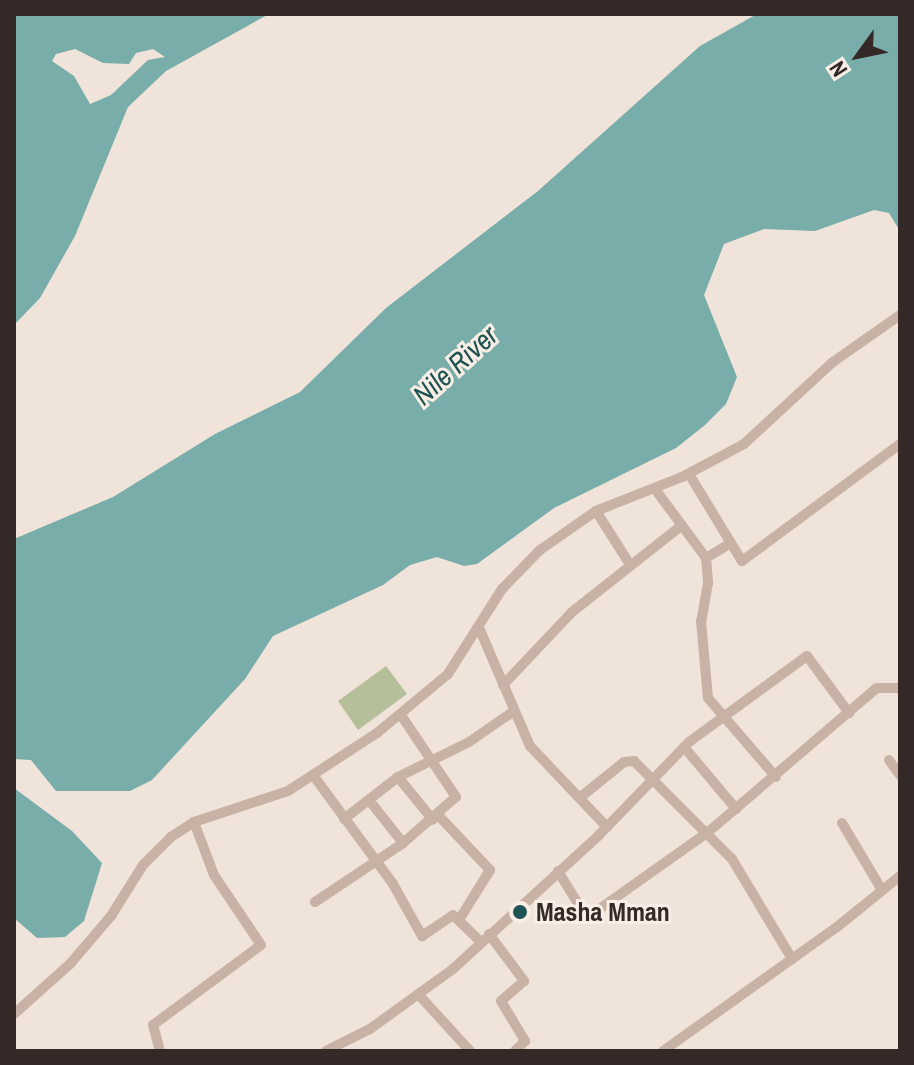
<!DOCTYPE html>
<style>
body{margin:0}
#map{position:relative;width:914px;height:1065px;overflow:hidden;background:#f0e3d9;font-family:"Archivo Narrow",sans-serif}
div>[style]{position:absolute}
.green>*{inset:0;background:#b5bf99}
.water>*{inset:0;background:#78adaa}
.minor>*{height:10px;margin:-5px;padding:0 5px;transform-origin:5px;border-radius:5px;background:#c8b2a5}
.dots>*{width:22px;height:22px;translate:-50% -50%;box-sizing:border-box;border:4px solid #f8eee5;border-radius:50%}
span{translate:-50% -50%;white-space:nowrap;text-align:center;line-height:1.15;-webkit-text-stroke:6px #f8eee5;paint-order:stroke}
.poi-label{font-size:26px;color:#342926;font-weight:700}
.left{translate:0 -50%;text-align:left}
.water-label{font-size:28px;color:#1d5453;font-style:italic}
.frame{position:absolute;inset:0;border:16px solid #342926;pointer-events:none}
.north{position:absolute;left:818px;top:16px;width:80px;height:80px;-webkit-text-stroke:6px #f8eee5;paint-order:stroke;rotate:237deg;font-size:22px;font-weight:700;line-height:32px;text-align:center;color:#342926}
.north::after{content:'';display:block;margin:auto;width:28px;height:36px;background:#342926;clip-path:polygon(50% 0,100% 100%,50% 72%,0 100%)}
</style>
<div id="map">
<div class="green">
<i style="clip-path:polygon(386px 666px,407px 694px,358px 730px,338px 701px)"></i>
</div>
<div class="water">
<i style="clip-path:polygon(evenodd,14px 14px,269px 14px,166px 71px,128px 107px,75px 236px,40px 298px,14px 325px,14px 14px,75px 49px,103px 63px,129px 64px,136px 53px,153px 49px,165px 57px,148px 60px,111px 95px,90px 104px,74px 76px,52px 61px,56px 54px,75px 49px)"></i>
<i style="clip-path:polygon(757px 14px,900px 14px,900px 231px,889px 213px,874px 210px,815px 231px,764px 229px,724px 244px,704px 295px,737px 377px,726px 404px,705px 425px,676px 448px,554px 508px,477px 564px,464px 566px,437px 557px,410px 565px,383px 585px,273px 636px,245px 679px,152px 780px,130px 791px,56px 791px,31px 760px,14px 759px,14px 539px,113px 497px,215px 434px,300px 392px,386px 308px,538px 191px,700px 46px)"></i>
<i style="clip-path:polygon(14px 788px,72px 831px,102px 863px,84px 921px,65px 937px,37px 938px,14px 918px)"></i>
</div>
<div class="minor">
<i style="left:689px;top:474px;width:102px;rotate:58.7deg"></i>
<i style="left:742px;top:561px;width:197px;rotate:-36.5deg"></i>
<i style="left:655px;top:489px;width:86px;rotate:53.5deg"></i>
<i style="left:706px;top:558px;width:25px;rotate:85deg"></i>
<i style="left:708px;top:583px;width:39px;rotate:100deg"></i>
<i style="left:701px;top:621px;width:77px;rotate:84.8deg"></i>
<i style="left:708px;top:698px;width:104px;rotate:49.3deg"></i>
<i style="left:596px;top:511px;width:62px;rotate:57.6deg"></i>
<i style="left:706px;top:558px;width:29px;rotate:-31deg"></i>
<i style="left:480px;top:630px;width:126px;rotate:66.7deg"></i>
<i style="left:530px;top:746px;width:112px;rotate:46.5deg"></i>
<i style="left:503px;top:685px;width:100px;rotate:-46.6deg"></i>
<i style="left:572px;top:612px;width:140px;rotate:-38.3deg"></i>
<i style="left:684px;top:747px;width:81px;rotate:50deg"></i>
<i style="left:889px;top:760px;width:19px;rotate:54deg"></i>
<i style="left:313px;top:775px;width:135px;rotate:53.7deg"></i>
<i style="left:393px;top:884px;width:60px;rotate:60.9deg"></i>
<i style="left:422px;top:936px;width:37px;rotate:-34deg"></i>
<i style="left:453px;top:915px;width:39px;rotate:44deg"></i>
<i style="left:398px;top:777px;width:55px;rotate:50.9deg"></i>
<i style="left:582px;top:796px;width:54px;rotate:-39deg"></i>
<i style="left:624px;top:762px;width:10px;rotate:-6deg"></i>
<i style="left:634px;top:761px;width:139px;rotate:45deg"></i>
<i style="left:732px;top:859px;width:117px;rotate:59deg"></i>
<i style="left:369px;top:800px;width:55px;rotate:51.7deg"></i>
<i style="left:438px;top:815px;width:76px;rotate:46.6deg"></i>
<i style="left:490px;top:870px;width:59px;rotate:121.8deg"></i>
<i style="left:344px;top:819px;width:68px;rotate:-37.9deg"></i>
<i style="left:398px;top:777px;width:79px;rotate:-26.2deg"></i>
<i style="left:469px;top:742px;width:55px;rotate:-34.6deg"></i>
<i style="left:842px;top:823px;width:78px;rotate:59.2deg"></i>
<i style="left:558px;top:871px;width:52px;rotate:58.5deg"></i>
<i style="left:585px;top:915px;width:6px"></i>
<i style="left:591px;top:915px;width:142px;rotate:-35.3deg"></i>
<i style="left:707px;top:833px;width:223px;rotate:-40.5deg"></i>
<i style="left:877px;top:688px;width:23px"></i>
<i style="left:315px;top:902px;width:106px;rotate:-33.8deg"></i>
<i style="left:403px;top:843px;width:70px;rotate:-41deg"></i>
<i style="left:456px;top:797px;width:99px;rotate:-123.9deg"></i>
<i style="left:489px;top:934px;width:59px;rotate:53.3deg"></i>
<i style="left:524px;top:981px;width:30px;rotate:139deg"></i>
<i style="left:501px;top:1001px;width:47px;rotate:59deg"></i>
<i style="left:525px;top:1041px;width:14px;rotate:135deg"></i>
<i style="left:419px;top:995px;width:76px;rotate:47.7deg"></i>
<i style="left:14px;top:1014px;width:75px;rotate:-41.8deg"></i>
<i style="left:70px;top:964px;width:63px;rotate:-49.5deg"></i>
<i style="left:111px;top:916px;width:60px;rotate:-57.9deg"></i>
<i style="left:143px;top:865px;width:40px;rotate:-45deg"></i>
<i style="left:171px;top:837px;width:27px;rotate:-33deg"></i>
<i style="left:194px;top:822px;width:99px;rotate:-18.3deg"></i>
<i style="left:288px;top:791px;width:106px;rotate:-33.1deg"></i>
<i style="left:377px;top:733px;width:92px;rotate:-39.7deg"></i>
<i style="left:448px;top:674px;width:101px;rotate:-57.6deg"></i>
<i style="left:502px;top:589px;width:54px;rotate:-45.7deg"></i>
<i style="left:540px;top:550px;width:68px;rotate:-34.9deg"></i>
<i style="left:596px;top:511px;width:92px;rotate:-21.6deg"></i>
<i style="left:682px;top:477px;width:70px;rotate:-28deg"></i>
<i style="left:744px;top:444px;width:121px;rotate:-42.7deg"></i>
<i style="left:833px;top:362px;width:82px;rotate:-35deg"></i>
<i style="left:160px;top:1051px;width:27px;rotate:-105deg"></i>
<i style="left:153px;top:1025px;width:134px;rotate:-36.5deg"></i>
<i style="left:261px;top:945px;width:84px;rotate:-123.9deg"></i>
<i style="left:214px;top:875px;width:57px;rotate:-110.7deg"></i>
<i style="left:326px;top:1051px;width:49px;rotate:-26.6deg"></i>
<i style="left:370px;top:1029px;width:102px;rotate:-35.9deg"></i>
<i style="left:453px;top:969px;width:198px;rotate:-42.5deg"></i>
<i style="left:599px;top:835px;width:129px;rotate:-45.9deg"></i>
<i style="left:689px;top:742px;width:146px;rotate:-36.1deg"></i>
<i style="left:807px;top:656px;width:71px;rotate:53.6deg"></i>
<i style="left:663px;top:1051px;width:214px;rotate:-35.5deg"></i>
<i style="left:837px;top:927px;width:81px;rotate:-39deg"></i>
</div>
<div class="dots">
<i style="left:520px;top:912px;background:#1d5453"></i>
</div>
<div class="poi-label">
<span class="left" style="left:536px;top:912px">Masha Mman</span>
</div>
<div class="water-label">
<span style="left:455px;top:365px;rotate:-42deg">Nile River</span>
</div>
<div class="frame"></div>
<div class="north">N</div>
</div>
